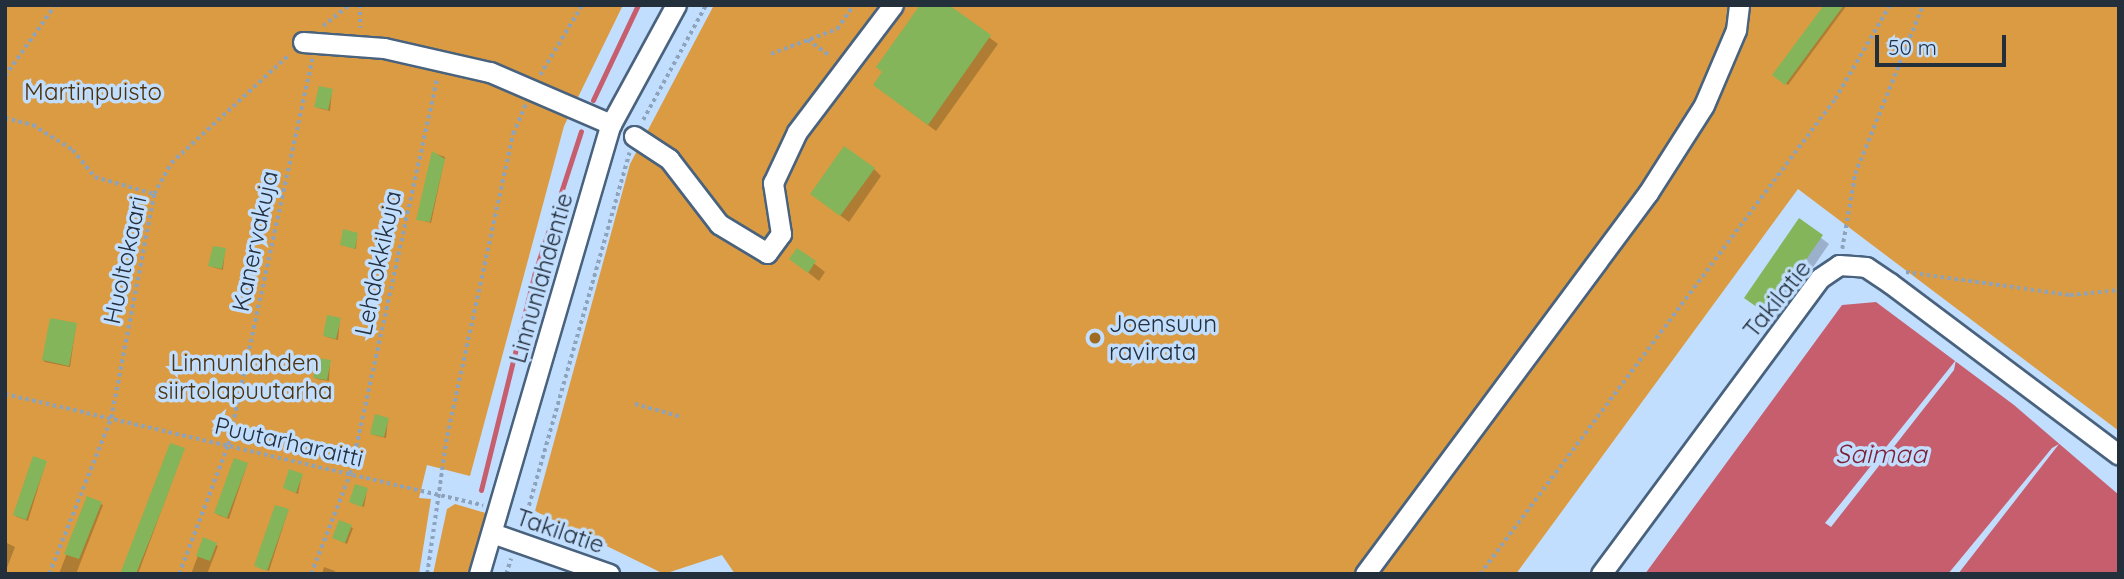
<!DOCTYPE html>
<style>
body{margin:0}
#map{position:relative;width:2124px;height:579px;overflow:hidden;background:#c2defe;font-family:Quicksand,sans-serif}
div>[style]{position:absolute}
.green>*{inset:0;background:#db9b42}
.water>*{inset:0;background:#c65e6e}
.pier>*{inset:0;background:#c2defe}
.shadow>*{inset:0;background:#0003}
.stream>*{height:5px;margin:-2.5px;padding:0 2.5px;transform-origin:2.5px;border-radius:2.5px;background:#c65e6e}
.building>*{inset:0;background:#84b55a}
.path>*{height:3.5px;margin-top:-1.75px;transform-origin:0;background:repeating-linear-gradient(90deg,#8da3bc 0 3.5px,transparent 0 7px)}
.roads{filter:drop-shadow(2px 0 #49627e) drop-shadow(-2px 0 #49627e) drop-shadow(0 2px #49627e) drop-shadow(0 -2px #49627e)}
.minor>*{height:19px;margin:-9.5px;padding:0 9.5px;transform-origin:9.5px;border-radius:9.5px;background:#fff}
.dots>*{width:19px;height:19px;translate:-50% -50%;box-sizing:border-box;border:4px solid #c2defe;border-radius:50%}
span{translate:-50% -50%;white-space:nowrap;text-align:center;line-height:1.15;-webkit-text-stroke:7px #c2defe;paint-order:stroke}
.park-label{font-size:24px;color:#4c3109}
.street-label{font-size:24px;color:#242f3c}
.poi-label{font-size:24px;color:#242f3c}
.left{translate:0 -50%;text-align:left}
.water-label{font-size:26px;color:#7e1e34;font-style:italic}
.frame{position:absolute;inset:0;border:7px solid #242f3c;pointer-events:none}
.scale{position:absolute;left:1875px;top:35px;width:131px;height:32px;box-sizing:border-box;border:4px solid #242f3c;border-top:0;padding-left:9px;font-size:21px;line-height:24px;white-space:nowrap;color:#242f3c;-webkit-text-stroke:5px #c2defe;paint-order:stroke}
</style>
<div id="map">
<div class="green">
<i style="clip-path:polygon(5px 5px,623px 5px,564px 126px,470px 476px,427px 465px,419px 498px,431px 499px,419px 574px,5px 574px)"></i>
<i style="clip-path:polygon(714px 5px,2119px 5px,2119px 431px,1798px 189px,1516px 574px,735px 574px,722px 555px,664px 574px,535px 511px,630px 164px)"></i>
<i style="clip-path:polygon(455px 504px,489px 514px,467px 574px,433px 574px,447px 509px)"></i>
</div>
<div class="water">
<i style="clip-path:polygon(1876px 302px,2014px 405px,2119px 495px,2119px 574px,1645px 574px,1842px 305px)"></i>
</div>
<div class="pier">
<i style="clip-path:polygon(1956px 360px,1954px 370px,1831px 527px,1825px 523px)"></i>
<i style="clip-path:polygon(2059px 444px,1958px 574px,1948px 574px,2052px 448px)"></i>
</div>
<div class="shadow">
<i style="clip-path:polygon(946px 5px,998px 44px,936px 131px,875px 85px)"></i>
<i style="clip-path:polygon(1826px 5px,1847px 5px,1788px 85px,1775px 75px)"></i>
<i style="clip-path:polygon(332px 90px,330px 111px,318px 108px,316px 106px)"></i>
<i style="clip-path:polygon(434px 153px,445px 157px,431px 223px,418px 219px)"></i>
<i style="clip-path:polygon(874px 169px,881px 176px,849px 222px,812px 194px)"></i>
<i style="clip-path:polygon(1799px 221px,1829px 244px,1776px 321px,1746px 297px)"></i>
<i style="clip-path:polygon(357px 234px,356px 249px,342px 245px)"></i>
<i style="clip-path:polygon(225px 250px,223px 270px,212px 267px,210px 265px)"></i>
<i style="clip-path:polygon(797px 250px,825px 272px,819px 281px,791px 259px)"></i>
<i style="clip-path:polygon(340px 319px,338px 340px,327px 337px,325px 335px)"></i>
<i style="clip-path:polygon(76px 325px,70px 367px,45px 362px,43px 360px)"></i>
<i style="clip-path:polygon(330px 362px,329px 381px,317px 379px,315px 377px)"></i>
<i style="clip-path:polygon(388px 419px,386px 438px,374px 435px,372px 434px)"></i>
<i style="clip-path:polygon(184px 449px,138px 574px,122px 574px)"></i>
<i style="clip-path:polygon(46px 462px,28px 521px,17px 517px,15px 515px)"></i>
<i style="clip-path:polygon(247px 465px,229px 519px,218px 515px,216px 513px)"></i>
<i style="clip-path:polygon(302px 475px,298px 494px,285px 488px)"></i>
<i style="clip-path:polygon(367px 490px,364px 507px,351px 502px)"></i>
<i style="clip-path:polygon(88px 498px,103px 505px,76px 574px,59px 574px)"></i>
<i style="clip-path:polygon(288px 511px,269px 571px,258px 567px)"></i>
<i style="clip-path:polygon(340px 522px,353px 528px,347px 544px,334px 538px)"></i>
<i style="clip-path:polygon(204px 540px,218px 546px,207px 574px,191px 574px)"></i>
<i style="clip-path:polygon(5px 542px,15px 547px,5px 573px)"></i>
<i style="clip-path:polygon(324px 567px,335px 571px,336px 574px,322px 574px)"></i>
</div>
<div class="stream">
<i style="left:593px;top:100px;width:105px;rotate:-64.7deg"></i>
<i style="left:481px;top:490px;width:225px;rotate:-76.1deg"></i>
<i style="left:535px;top:272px;width:148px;rotate:-71.9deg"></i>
</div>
<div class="building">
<i style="clip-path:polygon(920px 5px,949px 5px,991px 35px,928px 125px,873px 85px,882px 72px,876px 67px)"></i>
<i style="clip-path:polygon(1824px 5px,1844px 5px,1785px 85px,1772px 75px)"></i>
<i style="clip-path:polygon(319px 86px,333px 89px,328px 110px,314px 107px)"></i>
<i style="clip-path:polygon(844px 146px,875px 168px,840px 216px,810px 194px)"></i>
<i style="clip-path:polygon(432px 151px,445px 159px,430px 222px,416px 220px)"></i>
<i style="clip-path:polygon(1799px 218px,1823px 235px,1768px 315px,1744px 298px)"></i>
<i style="clip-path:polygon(343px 229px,358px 233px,355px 249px,340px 245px)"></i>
<i style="clip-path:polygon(213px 246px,226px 248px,222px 269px,208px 266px)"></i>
<i style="clip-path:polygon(797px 248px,816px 261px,808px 273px,789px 259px)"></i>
<i style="clip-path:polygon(327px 315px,341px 318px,336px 339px,323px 336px)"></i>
<i style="clip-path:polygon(50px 318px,77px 323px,69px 366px,42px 360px)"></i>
<i style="clip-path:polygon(317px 358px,331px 360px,327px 380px,313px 378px)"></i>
<i style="clip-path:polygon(375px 414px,389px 418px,384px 437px,370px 434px)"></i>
<i style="clip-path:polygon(170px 443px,185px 448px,164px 504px,136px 574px,120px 574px)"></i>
<i style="clip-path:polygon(33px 456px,47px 461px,26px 520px,13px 515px)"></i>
<i style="clip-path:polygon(234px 458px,248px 463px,227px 518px,214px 513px)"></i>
<i style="clip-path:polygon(289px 469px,303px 474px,296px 493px,283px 488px)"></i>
<i style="clip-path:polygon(355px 484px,368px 488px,362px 507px,349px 502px)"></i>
<i style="clip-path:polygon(87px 496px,102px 502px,79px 559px,64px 554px)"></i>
<i style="clip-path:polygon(275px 505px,289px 509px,267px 571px,254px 566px)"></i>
<i style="clip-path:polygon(339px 520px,352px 525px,345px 543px,332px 538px)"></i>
<i style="clip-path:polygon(203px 537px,217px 543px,210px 561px,196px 556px)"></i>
</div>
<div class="path">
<i style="left:360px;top:5px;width:23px;rotate:88deg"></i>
<i style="left:323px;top:26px;width:33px;rotate:-39deg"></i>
<i style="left:808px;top:40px;width:26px;rotate:36deg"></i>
<i style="left:771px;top:54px;width:71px;rotate:-20.7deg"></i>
<i style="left:837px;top:29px;width:29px;rotate:-55deg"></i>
<i style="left:540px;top:75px;width:82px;rotate:-59deg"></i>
<i style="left:5px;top:76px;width:87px;rotate:-54.8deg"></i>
<i style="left:5px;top:118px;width:29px;rotate:14deg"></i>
<i style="left:33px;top:125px;width:47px;rotate:32deg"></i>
<i style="left:73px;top:150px;width:35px;rotate:51deg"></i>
<i style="left:95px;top:177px;width:61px;rotate:16.1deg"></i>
<i style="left:643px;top:120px;width:131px;rotate:-61.3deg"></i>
<i style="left:1842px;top:249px;width:76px;rotate:-80.2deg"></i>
<i style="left:1855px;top:174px;width:182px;rotate:-68.1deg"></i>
<i style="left:1906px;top:272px;width:166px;rotate:8deg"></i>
<i style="left:2070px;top:295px;width:49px;rotate:-5.8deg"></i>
<i style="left:5px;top:394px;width:491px;rotate:13.1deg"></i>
<i style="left:635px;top:404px;width:49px;rotate:15.5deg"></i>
<i style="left:523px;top:526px;width:388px;rotate:-74.1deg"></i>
<i style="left:49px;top:574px;width:168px;rotate:-68.3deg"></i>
<i style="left:111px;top:418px;width:228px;rotate:-79.1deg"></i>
<i style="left:154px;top:194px;width:35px;rotate:-61deg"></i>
<i style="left:171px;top:163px;width:161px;rotate:-42.5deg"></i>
<i style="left:179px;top:574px;width:138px;rotate:-69.2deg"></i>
<i style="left:228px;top:445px;width:395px;rotate:-77.7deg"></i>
<i style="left:311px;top:574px;width:107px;rotate:-68.7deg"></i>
<i style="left:350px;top:474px;width:405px;rotate:-77.6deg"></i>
<i style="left:427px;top:574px;width:139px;rotate:-81.8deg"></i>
<i style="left:447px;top:436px;width:309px;rotate:-77.7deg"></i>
<i style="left:513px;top:134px;width:33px;rotate:-67deg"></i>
<i style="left:506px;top:574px;width:16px;rotate:-72deg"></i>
<i style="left:1480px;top:574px;width:593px;rotate:-53.23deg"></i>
<i style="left:1835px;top:99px;width:109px;rotate:-59.7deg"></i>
</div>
<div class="roads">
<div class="minor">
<i style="left:303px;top:42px;width:81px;rotate:4.2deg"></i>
<i style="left:384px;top:48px;width:109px;rotate:12.8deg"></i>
<i style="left:490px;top:72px;width:132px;rotate:23.3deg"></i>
<i style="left:634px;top:136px;width:42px;rotate:33.3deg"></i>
<i style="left:669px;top:159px;width:82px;rotate:52.4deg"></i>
<i style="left:719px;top:224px;width:56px;rotate:31.1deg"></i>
<i style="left:767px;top:253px;width:24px;rotate:-54deg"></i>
<i style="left:781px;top:234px;width:52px;rotate:-98.9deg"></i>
<i style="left:773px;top:183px;width:56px;rotate:-64.8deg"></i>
<i style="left:797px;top:132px;width:159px;rotate:-52.9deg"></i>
<i style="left:495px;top:534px;width:121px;rotate:19.3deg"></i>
<i style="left:479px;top:574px;width:469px;rotate:-73.7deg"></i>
<i style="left:611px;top:124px;width:136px;rotate:-61.4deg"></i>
<i style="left:1365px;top:574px;width:475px;rotate:-53.4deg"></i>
<i style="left:1648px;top:193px;width:104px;rotate:-57.5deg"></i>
<i style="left:1704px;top:105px;width:82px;rotate:-66.9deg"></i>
<i style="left:1736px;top:30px;width:25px;rotate:-83deg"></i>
<i style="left:1601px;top:574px;width:368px;rotate:-53.5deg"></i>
<i style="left:1820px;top:278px;width:23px;rotate:-34deg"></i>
<i style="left:1839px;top:265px;width:27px;rotate:4deg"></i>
<i style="left:1866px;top:267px;width:29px;rotate:34deg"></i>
<i style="left:1890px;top:283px;width:286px;rotate:36.9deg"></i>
</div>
</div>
<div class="dots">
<i style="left:1095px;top:338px;background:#9e6b21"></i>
</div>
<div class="park-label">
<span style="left:93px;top:92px">Martinpuisto</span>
<span style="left:245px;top:377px">Linnunlahden<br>siirtolapuutarha</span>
</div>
<div class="street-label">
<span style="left:255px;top:241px;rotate:-78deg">Kanervakuja</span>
<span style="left:125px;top:260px;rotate:-78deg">Huoltokaari</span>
<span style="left:378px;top:263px;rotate:-78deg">Lehdokkikuja</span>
<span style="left:541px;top:278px;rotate:-74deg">Linnunlahdentie</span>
<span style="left:1777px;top:299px;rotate:-51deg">Takilatie</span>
<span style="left:289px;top:442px;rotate:13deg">Puutarharaitti</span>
<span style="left:560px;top:531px;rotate:19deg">Takilatie</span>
</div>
<div class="poi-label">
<span class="left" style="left:1109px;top:338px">Joensuun<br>ravirata</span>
</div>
<div class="water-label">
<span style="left:1881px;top:454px">Saimaa</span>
</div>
<div class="frame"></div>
<div class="scale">50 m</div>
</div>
